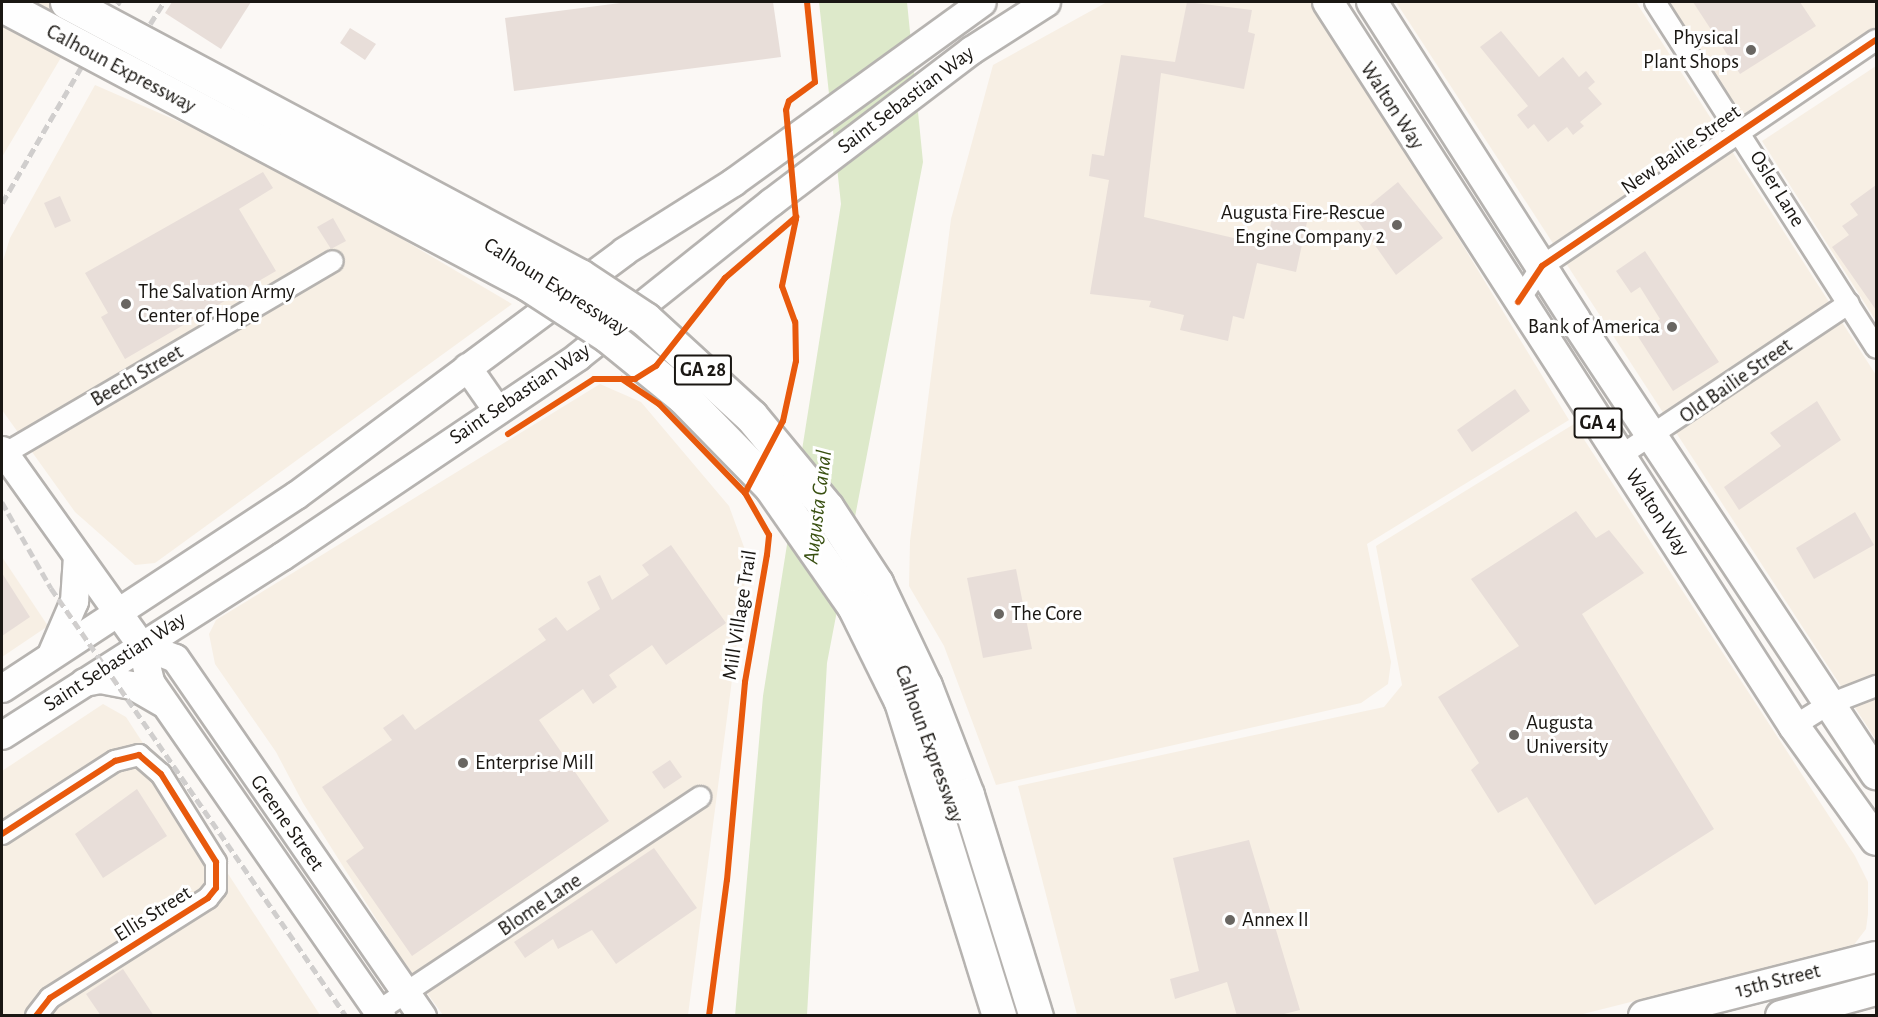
<!DOCTYPE html>
<style>
body{margin:0}
#map{position:relative;width:1878px;height:1017px;overflow:hidden;background:#fbf8f5;font-family:"Alegreya Sans",sans-serif}
div>[style]{position:absolute}
.built>*{inset:0;background:#f7efe4}
.water>*{inset:0;background:#dde9ca}
.building>*{inset:0;background:#e8ded9}
.roads{filter:drop-shadow(2px 0 #b6b3b0) drop-shadow(-2px 0 #b6b3b0) drop-shadow(0 2px #b6b3b0) drop-shadow(0 -2px #b6b3b0)}
.street>*{height:20px;margin:-10px;padding:0 10px;transform-origin:10px;border-radius:10px;background:#fefefe}
.secondary>*{height:27px;margin:-13.5px;padding:0 13.5px;transform-origin:13.5px;border-radius:13.5px;background:#fefefe}
.primary>*{height:30px;margin:-15px;padding:0 15px;transform-origin:15px;border-radius:15px;background:#fefefe}
.rail>*{height:4.5px;margin-top:-2.25px;transform-origin:0;background:repeating-linear-gradient(90deg,#d0cecd 0 9px,transparent 0 13.5px)}
.bridges{filter:drop-shadow(2px 0 #b6b3b0) drop-shadow(-2px 0 #b6b3b0) drop-shadow(0 2px #b6b3b0) drop-shadow(0 -2px #b6b3b0)}
.highway-bridge>*{height:33px;margin:-16.5px;padding:0 16.5px;transform-origin:16.5px;border-radius:16.5px;background:#fefefe}
.cycleway>*{height:6px;margin:-3px;padding:0 3px;transform-origin:3px;border-radius:3px;background:#e8590c}
.dots>*{width:16px;height:16px;translate:-50% -50%;box-sizing:border-box;border:3px solid #fff;border-radius:50%}
span{translate:-50% -50%;white-space:nowrap;text-align:center;line-height:1.15;-webkit-text-stroke:6px #fff;paint-order:stroke}
.shield-label span{padding:2px 4px;background:#fff;border:2px solid;border-radius:4px;-webkit-text-stroke-width:0}
.shield-label{font-size:20px;color:#1a1713;font-weight:700}
.poi-label{font-size:21px;color:#1a1713}
.right{translate:-100% -50%;text-align:right}
.left{translate:0 -50%;text-align:left}
.street-label{font-size:21px;color:#1a1713}
.water-label{font-size:22px;color:#395011;font-style:italic}
.frame{position:absolute;inset:0;border:3px solid #1a1713;pointer-events:none}
</style>
<div id="map">
<div class="built">
<i style="clip-path:polygon(2px 2px,94px 2px,2px 157px)"></i>
<i style="clip-path:polygon(1107px 2px,1315px 2px,1569px 420px,1367px 544px,1391px 662px,1388px 684px,1361px 703px,996px 785px,944px 646px,909px 586px,910px 541px,951px 219px,993px 65px)"></i>
<i style="clip-path:polygon(1396px 2px,1636px 2px,1876px 375px,1876px 740px)"></i>
<i style="clip-path:polygon(1645px 2px,1876px 2px,1876px 50px,1736px 140px)"></i>
<i style="clip-path:polygon(1876px 66px,1876px 321px,1762px 141px)"></i>
<i style="clip-path:polygon(95px 85px,270px 161px,512px 304px,155px 563px,135px 565px,75px 512px,2px 410px,2px 264px,10px 238px)"></i>
<i style="clip-path:polygon(600px 384px,641px 402px,729px 506px,748px 558px,688px 1015px,443px 1015px,399px 955px,303px 803px,276px 752px,215px 664px,209px 634px,216px 620px)"></i>
<i style="clip-path:polygon(1574px 424px,1855px 856px,1868px 882px,1868px 914px,1866px 929px,1853px 946px,1579px 1015px,1077px 1015px,1018px 786px,1384px 707px,1402px 685px,1376px 546px)"></i>
<i style="clip-path:polygon(2px 557px,48px 626px,2px 657px)"></i>
<i style="clip-path:polygon(103px 704px,126px 717px,320px 1015px,2px 1016px,2px 771px)"></i>
</div>
<div class="water">
<i style="clip-path:polygon(819px 2px,907px 2px,923px 162px,827px 663px,807px 1015px,735px 1016px,763px 696px,841px 204px)"></i>
</div>
<div class="building">
<i style="clip-path:polygon(172px 2px,251px 2px,221px 49px,165px 13px)"></i>
<i style="clip-path:polygon(628px 2px,773px 2px,781px 57px,514px 91px,505px 18px)"></i>
<i style="clip-path:polygon(1187px 2px,1252px 10px,1248px 32px,1255px 34px,1244px 89px,1161px 73px,1144px 217px,1255px 243px,1258px 230px,1269px 232px,1275px 205px,1309px 213px,1296px 272px,1257px 263px,1244px 319px,1233px 316px,1228px 341px,1180px 330px,1184px 315px,1149px 307px,1151px 301px,1090px 294px,1109px 180px,1089px 176px,1092px 154px,1104px 156px,1121px 55px,1175px 62px)"></i>
<i style="clip-path:polygon(1693px 2px,1800px 2px,1816px 26px,1740px 74px)"></i>
<i style="clip-path:polygon(350px 28px,376px 44px,365px 60px,340px 43px)"></i>
<i style="clip-path:polygon(1501px 31px,1539px 77px,1563px 57px,1579px 77px,1586px 71px,1595px 82px,1588px 88px,1602px 104px,1580px 122px,1584px 126px,1573px 135px,1567px 127px,1548px 142px,1534px 124px,1528px 129px,1517px 115px,1528px 106px,1480px 47px)"></i>
<i style="clip-path:polygon(263px 172px,273px 188px,239px 209px,276px 271px,125px 359px,101px 317px,108px 313px,85px 273px)"></i>
<i style="clip-path:polygon(1398px 182px,1443px 238px,1396px 275px,1355px 217px)"></i>
<i style="clip-path:polygon(1876px 185px,1876px 310px,1832px 247px,1849px 235px,1842px 226px,1858px 215px,1850px 204px)"></i>
<i style="clip-path:polygon(60px 196px,71px 221px,55px 228px,44px 203px)"></i>
<i style="clip-path:polygon(333px 218px,346px 241px,331px 249px,317px 227px)"></i>
<i style="clip-path:polygon(1645px 251px,1719px 362px,1673px 391px,1637px 335px,1660px 319px,1640px 287px,1631px 293px,1616px 271px)"></i>
<i style="clip-path:polygon(1515px 389px,1530px 411px,1472px 452px,1457px 430px)"></i>
<i style="clip-path:polygon(1817px 401px,1841px 440px,1739px 510px,1724px 487px,1781px 446px,1770px 433px)"></i>
<i style="clip-path:polygon(1576px 511px,1596px 538px,1609px 530px,1644px 573px,1582px 614px,1714px 829px,1595px 905px,1527px 797px,1498px 813px,1471px 770px,1479px 763px,1438px 697px,1519px 646px,1471px 579px)"></i>
<i style="clip-path:polygon(1855px 512px,1874px 545px,1814px 579px,1796px 548px)"></i>
<i style="clip-path:polygon(671px 545px,726px 623px,666px 665px,652px 645px,609px 675px,617px 687px,593px 704px,583px 689px,539px 720px,609px 821px,412px 956px,346px 861px,364px 848px,322px 787px,392px 740px,383px 728px,403px 714px,415px 730px,546px 640px,538px 629px,556px 617px,567px 631px,600px 609px,587px 582px,600px 575px,612px 600px,649px 575px,642px 565px)"></i>
<i style="clip-path:polygon(1016px 569px,1032px 649px,983px 658px,967px 578px)"></i>
<i style="clip-path:polygon(2px 573px,30px 617px,2px 636px)"></i>
<i style="clip-path:polygon(670px 760px,682px 777px,664px 789px,652px 772px)"></i>
<i style="clip-path:polygon(137px 789px,167px 836px,103px 878px,75px 834px)"></i>
<i style="clip-path:polygon(1249px 840px,1300px 1010px,1276px 1016px,1237px 1016px,1227px 982px,1175px 999px,1170px 979px,1199px 971px,1173px 858px)"></i>
<i style="clip-path:polygon(654px 848px,697px 908px,616px 964px,592px 930px,558px 949px,553px 939px,525px 958px,514px 942px)"></i>
<i style="clip-path:polygon(123px 969px,154px 1016px,101px 1016px,86px 994px)"></i>
</div>
<div class="roads">
<div class="street">
<i style="left:1655px;top:2px;width:410px;rotate:57.4deg"></i>
<i style="left:1518px;top:302px;width:43px;rotate:-56.3deg"></i>
<i style="left:1542px;top:266px;width:403px;rotate:-34.1deg"></i>
<i style="left:4px;top:454px;width:381px;rotate:-30.4deg"></i>
<i style="left:1620px;top:456px;width:275px;rotate:-33.7deg"></i>
<i style="left:1794px;top:726px;width:39px;rotate:-32deg"></i>
<i style="left:1827px;top:705px;width:53px;rotate:-21.2deg"></i>
<i style="left:2px;top:834px;width:135px;rotate:-32.9deg"></i>
<i style="left:115px;top:761px;width:25px;rotate:-14deg"></i>
<i style="left:139px;top:755px;width:29px;rotate:41deg"></i>
<i style="left:161px;top:774px;width:104px;rotate:58deg"></i>
<i style="left:216px;top:862px;width:26px;rotate:90deg"></i>
<i style="left:216px;top:888px;width:13px;rotate:129deg"></i>
<i style="left:208px;top:898px;width:187px;rotate:147.7deg"></i>
<i style="left:50px;top:998px;width:23px;rotate:128deg"></i>
<i style="left:378px;top:1011px;width:387px;rotate:-33.6deg"></i>
</div>
<div class="secondary">
<i style="left:467px;top:367px;width:52px;rotate:55.1deg"></i>
<i style="left:2px;top:450px;width:239px;rotate:54.5deg"></i>
<i style="left:141px;top:645px;width:38px;rotate:76deg"></i>
<i style="left:150px;top:682px;width:406px;rotate:55.3deg"></i>
<i style="left:141px;top:645px;width:36px;rotate:21deg"></i>
<i style="left:175px;top:658px;width:435px;rotate:55.4deg"></i>
<i style="left:52px;top:652px;width:56px;rotate:-66.7deg"></i>
<i style="left:74px;top:601px;width:45px;rotate:-86.2deg"></i>
<i style="left:84px;top:682px;width:16px;rotate:-11deg"></i>
<i style="left:100px;top:679px;width:33px;rotate:11deg"></i>
<i style="left:132px;top:685px;width:34px;rotate:30deg"></i>
<i style="left:2px;top:688px;width:352px;rotate:-33.3deg"></i>
<i style="left:296px;top:495px;width:409px;rotate:-36.6deg"></i>
<i style="left:624px;top:251px;width:129px;rotate:-32.3deg"></i>
<i style="left:733px;top:182px;width:307px;rotate:-35.9deg"></i>
<i style="left:2px;top:735px;width:332px;rotate:-32.6deg"></i>
<i style="left:282px;top:556px;width:357px;rotate:-34deg"></i>
<i style="left:578px;top:356px;width:247px;rotate:-38.6deg"></i>
<i style="left:771px;top:202px;width:251px;rotate:-37.2deg"></i>
<i style="left:971px;top:50px;width:89px;rotate:-32.6deg"></i>
</div>
<div class="primary">
<i style="left:1328px;top:2px;width:861px;rotate:57.23deg"></i>
<i style="left:1794px;top:726px;width:140px;rotate:54.3deg"></i>
<i style="left:1372px;top:2px;width:377px;rotate:57.4deg"></i>
<i style="left:1575px;top:320px;width:545px;rotate:56.46deg"></i>
<i style="left:1644px;top:1016px;width:239px;rotate:-14.3deg"></i>
<i style="left:1781px;top:1016px;width:98px;rotate:-15.3deg"></i>
</div>
</div>
<div class="rail">
<i style="left:150px;top:24px;width:26px;rotate:-58deg"></i>
<i style="left:2px;top:203px;width:233px;rotate:-59.8deg"></i>
<i style="left:2px;top:502px;width:99px;rotate:60.3deg"></i>
<i style="left:51px;top:588px;width:520px;rotate:55.42deg"></i>
</div>
<div class="bridges">
<div class="highway-bridge">
<i style="left:67px;top:2px;width:582px;rotate:28.11deg"></i>
<i style="left:580px;top:276px;width:78px;rotate:33.5deg"></i>
<i style="left:645px;top:319px;width:144px;rotate:42.5deg"></i>
<i style="left:751px;top:416px;width:119px;rotate:50.4deg"></i>
<i style="left:827px;top:508px;width:90px;rotate:56.8deg"></i>
<i style="left:876px;top:583px;width:114px;rotate:64.6deg"></i>
<i style="left:925px;top:686px;width:117px;rotate:68.9deg"></i>
<i style="left:967px;top:795px;width:232px;rotate:72.7deg"></i>
<i style="left:2px;top:5px;width:595px;rotate:27.94deg"></i>
<i style="left:528px;top:284px;width:95px;rotate:33deg"></i>
<i style="left:608px;top:336px;width:97px;rotate:39.1deg"></i>
<i style="left:683px;top:397px;width:126px;rotate:45.6deg"></i>
<i style="left:771px;top:487px;width:145px;rotate:55.1deg"></i>
<i style="left:854px;top:606px;width:106px;rotate:63.7deg"></i>
<i style="left:901px;top:701px;width:330px;rotate:72.7deg"></i>
</div>
</div>
<div class="cycleway">
<i style="left:1518px;top:302px;width:43px;rotate:-56.3deg"></i>
<i style="left:1542px;top:266px;width:403px;rotate:-34.1deg"></i>
<i style="left:622px;top:379px;width:45px;rotate:34deg"></i>
<i style="left:659px;top:404px;width:124px;rotate:46deg"></i>
<i style="left:508px;top:434px;width:102px;rotate:-32.6deg"></i>
<i style="left:594px;top:379px;width:41px"></i>
<i style="left:635px;top:379px;width:25px;rotate:-32deg"></i>
<i style="left:656px;top:366px;width:112px;rotate:-51.9deg"></i>
<i style="left:725px;top:278px;width:94px;rotate:-40.7deg"></i>
<i style="left:2px;top:834px;width:135px;rotate:-32.9deg"></i>
<i style="left:115px;top:761px;width:25px;rotate:-14deg"></i>
<i style="left:139px;top:755px;width:29px;rotate:41deg"></i>
<i style="left:161px;top:774px;width:104px;rotate:58deg"></i>
<i style="left:216px;top:862px;width:26px;rotate:90deg"></i>
<i style="left:216px;top:888px;width:13px;rotate:129deg"></i>
<i style="left:208px;top:898px;width:187px;rotate:147.7deg"></i>
<i style="left:50px;top:998px;width:23px;rotate:128deg"></i>
<i style="left:709px;top:1016px;width:137px;rotate:-82.5deg"></i>
<i style="left:727px;top:880px;width:199px;rotate:-84.8deg"></i>
<i style="left:745px;top:682px;width:129px;rotate:-80.2deg"></i>
<i style="left:767px;top:555px;width:20px;rotate:-84deg"></i>
<i style="left:769px;top:535px;width:48px;rotate:-119.7deg"></i>
<i style="left:745px;top:493px;width:81px;rotate:-62.2deg"></i>
<i style="left:783px;top:421px;width:61px;rotate:-77.8deg"></i>
<i style="left:796px;top:361px;width:39px;rotate:-91deg"></i>
<i style="left:795px;top:322px;width:38px;rotate:-110deg"></i>
<i style="left:782px;top:286px;width:68px;rotate:-78.2deg"></i>
<i style="left:796px;top:219px;width:109px;rotate:-95.2deg"></i>
<i style="left:786px;top:110px;width:9px;rotate:-72deg"></i>
<i style="left:789px;top:101px;width:32px;rotate:-36deg"></i>
<i style="left:815px;top:82px;width:80px;rotate:-95.7deg"></i>
</div>
<div class="dots">
<i style="left:1751px;top:50px;background:#696662"></i>
<i style="left:1397px;top:225px;background:#696662"></i>
<i style="left:126px;top:304px;background:#696662"></i>
<i style="left:1672px;top:327px;background:#696662"></i>
<i style="left:999px;top:614px;background:#696662"></i>
<i style="left:1514px;top:735px;background:#696662"></i>
<i style="left:463px;top:763px;background:#696662"></i>
<i style="left:1230px;top:920px;background:#696662"></i>
</div>
<div class="shield-label">
<span style="left:703px;top:370px">GA 28</span>
<span style="left:1598px;top:423px">GA 4</span>
</div>
<div class="poi-label">
<span class="right" style="left:1739px;top:50px">Physical<br>Plant Shops</span>
<span class="right" style="left:1385px;top:225px">Augusta Fire-Rescue<br>Engine Company 2</span>
<span class="left" style="left:138px;top:304px">The Salvation Army<br>Center of Hope</span>
<span class="right" style="left:1660px;top:327px">Bank of America</span>
<span class="left" style="left:1011px;top:614px">The Core</span>
<span class="left" style="left:1526px;top:735px">Augusta<br>University</span>
<span class="left" style="left:475px;top:763px">Enterprise Mill</span>
<span class="left" style="left:1242px;top:920px">Annex II</span>
</div>
<div class="street-label">
<span style="left:121px;top:69px;rotate:28deg">Calhoun Expressway</span>
<span style="left:906px;top:100px;rotate:-37deg">Saint Sebastian Way</span>
<span style="left:1392px;top:106px;rotate:57deg">Walton Way</span>
<span style="left:1681px;top:150px;rotate:-35deg">New Bailie Street</span>
<span style="left:1777px;top:189px;rotate:58deg">Osler Lane</span>
<span style="left:556px;top:287px;rotate:32deg">Calhoun Expressway</span>
<span style="left:137px;top:376px;rotate:-30deg">Beech Street</span>
<span style="left:1736px;top:381px;rotate:-35deg">Old Bailie Street</span>
<span style="left:520px;top:394px;rotate:-34deg">Saint Sebastian Way</span>
<span style="left:1657px;top:513px;rotate:57deg">Walton Way</span>
<span style="left:740px;top:615px;rotate:-81deg">Mill Village Trail</span>
<span style="left:115px;top:662px;rotate:-33deg">Saint Sebastian Way</span>
<span style="left:929px;top:744px;rotate:70deg">Calhoun Expressway</span>
<span style="left:287px;top:823px;rotate:55deg">Greene Street</span>
<span style="left:540px;top:905px;rotate:-34deg">Blome Lane</span>
<span style="left:153px;top:914px;rotate:-32deg">Ellis Street</span>
<span style="left:1778px;top:981px;rotate:-14deg">15th Street</span>
</div>
<div class="water-label">
<span style="left:818px;top:507px;rotate:-83deg">Augusta Canal</span>
</div>
<div class="frame"></div>
</div>
